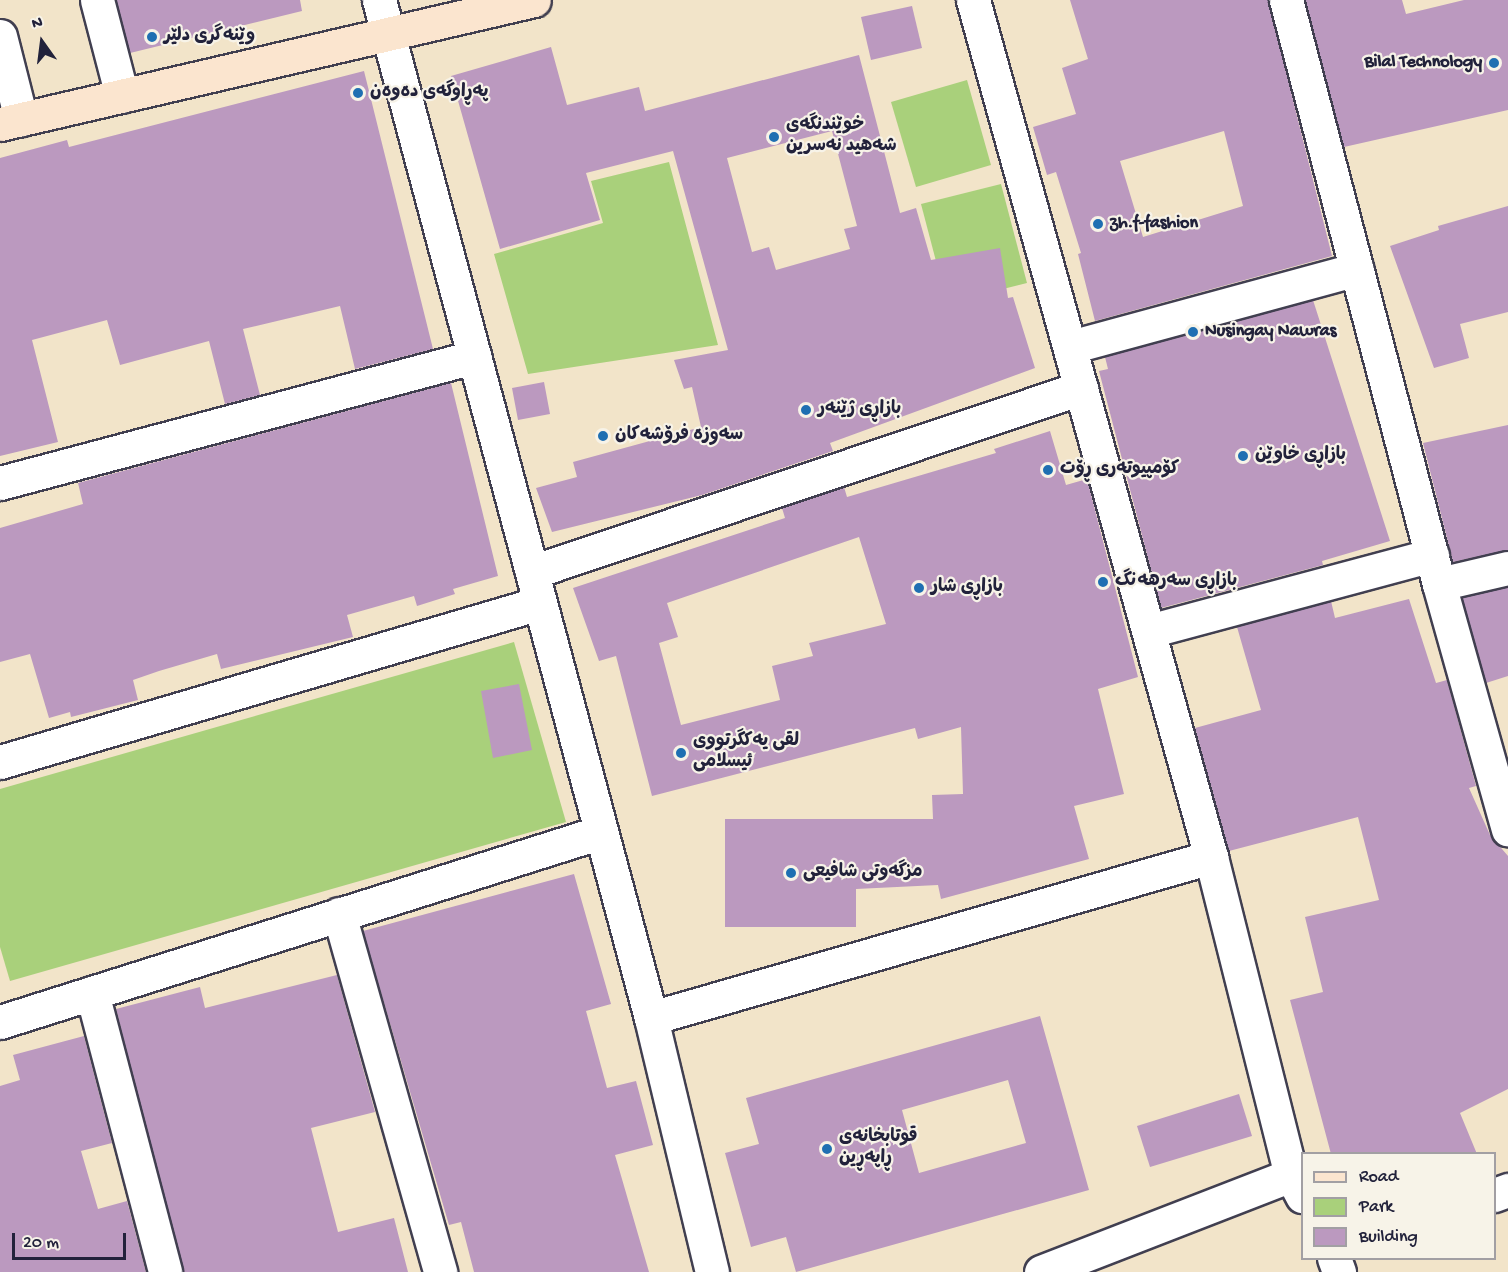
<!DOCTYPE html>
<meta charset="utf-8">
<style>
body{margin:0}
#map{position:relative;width:1508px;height:1272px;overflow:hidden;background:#f2e4c9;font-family:"Gochi Hand","Playpen Sans Arabic",sans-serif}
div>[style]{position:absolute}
.green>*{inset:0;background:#a9d07b}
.building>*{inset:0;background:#bb99bf}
.roads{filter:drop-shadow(2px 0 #413f50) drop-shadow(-2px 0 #413f50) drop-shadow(0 2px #413f50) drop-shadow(0 -2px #413f50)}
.street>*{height:33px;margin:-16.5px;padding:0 16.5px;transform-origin:16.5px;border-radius:16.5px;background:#fff}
.secondary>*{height:33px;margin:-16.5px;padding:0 16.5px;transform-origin:16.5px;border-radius:16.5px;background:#fbe5cf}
.dots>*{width:16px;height:16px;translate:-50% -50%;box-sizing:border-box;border:3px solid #f7f3e8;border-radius:50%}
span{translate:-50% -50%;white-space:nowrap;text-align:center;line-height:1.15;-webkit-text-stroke:4.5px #f7f3e8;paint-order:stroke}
.poi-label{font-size:18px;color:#22223b;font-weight:700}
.left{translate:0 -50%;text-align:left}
.right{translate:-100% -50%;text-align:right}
.legend{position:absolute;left:1301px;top:1152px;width:195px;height:108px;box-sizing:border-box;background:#f7f3e8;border:2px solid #a29fa3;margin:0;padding:8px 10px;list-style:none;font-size:18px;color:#22223b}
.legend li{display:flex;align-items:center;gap:12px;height:30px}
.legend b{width:30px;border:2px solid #a29fa3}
.north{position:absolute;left:12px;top:12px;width:60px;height:60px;-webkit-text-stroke:4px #f7f3e8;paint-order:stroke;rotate:346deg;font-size:16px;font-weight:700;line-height:24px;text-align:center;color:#22223b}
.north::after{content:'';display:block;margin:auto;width:21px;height:27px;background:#22223b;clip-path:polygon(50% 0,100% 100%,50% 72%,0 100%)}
.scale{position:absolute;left:12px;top:1233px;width:114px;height:27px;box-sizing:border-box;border:3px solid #22223b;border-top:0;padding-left:8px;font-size:18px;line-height:21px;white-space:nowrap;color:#22223b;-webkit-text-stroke:4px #f7f3e8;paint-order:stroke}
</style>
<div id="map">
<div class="green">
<i style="clip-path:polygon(967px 80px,991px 165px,916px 187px,891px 102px)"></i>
<i style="clip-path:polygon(669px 162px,718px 345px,528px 374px,494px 254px,603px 223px,591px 181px)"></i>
<i style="clip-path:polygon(1001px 184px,1027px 283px,947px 303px,921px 204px)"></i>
<i style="clip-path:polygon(514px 642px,566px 822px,10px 981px,0 947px,0 789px)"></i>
</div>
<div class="building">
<i style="clip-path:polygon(116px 0,300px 0,302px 11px,130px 53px)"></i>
<i style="clip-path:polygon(evenodd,1070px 0,1268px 0,1332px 256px,1095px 321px,1078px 254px,1081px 253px,1056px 172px,1047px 175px,1033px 127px,1076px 114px,1062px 68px,1088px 59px,1070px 0,1224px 131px,1243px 206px,1143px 237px,1120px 161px,1224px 131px)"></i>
<i style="clip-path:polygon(1305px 0,1402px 0,1406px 14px,1464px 0,1508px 0,1508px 110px,1344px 147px)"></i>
<i style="clip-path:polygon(912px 6px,922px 48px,871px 60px,861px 17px)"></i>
<i style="clip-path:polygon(evenodd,551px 47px,567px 105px,639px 87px,645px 111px,859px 55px,900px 213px,916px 208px,931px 260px,1000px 248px,1008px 298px,1013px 297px,1035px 368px,830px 443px,833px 451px,702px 495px,552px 532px,536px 488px,577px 477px,573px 462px,701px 427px,692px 387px,684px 389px,674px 360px,728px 350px,673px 151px,586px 173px,600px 220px,500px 249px,451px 76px,551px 47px,832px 131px,857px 226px,844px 229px,850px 249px,776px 270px,769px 247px,752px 252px,727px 158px,832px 131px)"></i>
<i style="clip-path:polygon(364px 71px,433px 349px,355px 369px,340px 306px,243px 329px,260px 395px,225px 404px,209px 341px,120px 365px,107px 320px,32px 340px,58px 442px,0 456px,0 158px,67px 140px,69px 147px)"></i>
<i style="clip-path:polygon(1508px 206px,1508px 312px,1460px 324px,1469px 358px,1434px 368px,1390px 246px,1439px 230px,1438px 226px)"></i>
<i style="clip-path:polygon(1313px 300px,1390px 541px,1322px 561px,1323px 565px,1161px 608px,1099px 371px,1108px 369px,1105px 357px)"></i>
<i style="clip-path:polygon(544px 382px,550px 414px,518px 420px,512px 388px)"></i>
<i style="clip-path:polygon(451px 383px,498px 576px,453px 589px,455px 594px,417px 606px,414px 596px,347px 615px,353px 637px,221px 669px,217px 654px,159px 671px,133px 680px,138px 700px,71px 717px,70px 712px,49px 718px,30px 654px,0 662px,0 528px,83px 504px,78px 483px)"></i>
<i style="clip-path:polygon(1508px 425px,1508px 550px,1453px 562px,1423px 443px)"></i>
<i style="clip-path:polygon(evenodd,1050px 431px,1066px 485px,1087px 479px,1138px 677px,1098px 689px,1124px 794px,1074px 806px,1089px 859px,941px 899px,938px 885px,856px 889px,856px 927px,725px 927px,725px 819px,933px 819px,932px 795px,963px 794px,961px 727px,918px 739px,915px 728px,652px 796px,616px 656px,599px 661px,573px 588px,785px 518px,782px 508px,844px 487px,847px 497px,996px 453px,994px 449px,1050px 431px,859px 537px,886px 624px,809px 643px,813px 656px,772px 666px,780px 700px,681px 725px,659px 643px,678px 637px,667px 603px,859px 537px)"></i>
<i style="clip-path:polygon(1508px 587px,1508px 676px,1486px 683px,1462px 598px)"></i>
<i style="clip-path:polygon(1409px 599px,1436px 683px,1447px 680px,1476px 786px,1469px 788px,1490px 835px,1508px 856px,1508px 1089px,1460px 1113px,1477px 1154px,1331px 1154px,1290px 1000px,1323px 992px,1305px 917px,1379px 900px,1358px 817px,1229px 851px,1195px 728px,1261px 710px,1237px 627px,1331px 601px,1335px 618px)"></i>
<i style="clip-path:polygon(519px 684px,532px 750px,493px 758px,481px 691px)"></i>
<i style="clip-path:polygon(574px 874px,611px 1004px,586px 1011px,607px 1088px,636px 1081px,653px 1145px,615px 1155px,649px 1272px,474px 1272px,461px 1222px,449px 1225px,363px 931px)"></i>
<i style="clip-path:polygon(337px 975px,375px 1112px,311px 1128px,338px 1232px,394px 1218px,408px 1272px,183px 1272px,116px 1009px,200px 987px,205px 1008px)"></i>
<i style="clip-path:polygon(evenodd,1040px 1016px,1089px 1190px,796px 1272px,786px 1237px,751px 1247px,725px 1153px,759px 1144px,746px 1098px,1040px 1016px,1008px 1080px,1026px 1143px,919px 1173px,902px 1110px,1008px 1080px)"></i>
<i style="clip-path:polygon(84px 1036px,112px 1143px,81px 1151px,98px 1209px,127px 1201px,146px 1272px,0 1272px,0 1086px,20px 1080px,13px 1055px)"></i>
<i style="clip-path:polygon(1239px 1094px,1252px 1136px,1150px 1167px,1137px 1126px)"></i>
</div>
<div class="roads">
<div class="street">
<i style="left:97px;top:0;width:99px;rotate:75.4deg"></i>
<i style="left:379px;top:0;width:1054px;rotate:75.04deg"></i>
<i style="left:651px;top:1018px;width:261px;rotate:76.5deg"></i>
<i style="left:973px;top:0;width:889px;rotate:74.48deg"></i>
<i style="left:1211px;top:857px;width:328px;rotate:75.9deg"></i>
<i style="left:1291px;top:1175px;width:24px;rotate:62deg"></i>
<i style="left:1286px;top:0;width:604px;rotate:75.32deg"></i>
<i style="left:1439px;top:584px;width:255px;rotate:74.3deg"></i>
<i style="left:0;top:36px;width:86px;rotate:75.8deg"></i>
<i style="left:1070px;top:347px;width:297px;rotate:-15.2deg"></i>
<i style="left:0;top:483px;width:491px;rotate:-14.9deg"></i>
<i style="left:532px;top:572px;width:579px;rotate:-18.53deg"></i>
<i style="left:1439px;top:584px;width:71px;rotate:-13.1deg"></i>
<i style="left:1149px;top:631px;width:293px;rotate:-15deg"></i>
<i style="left:0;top:762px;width:563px;rotate:-16.41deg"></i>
<i style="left:339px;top:914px;width:372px;rotate:74.2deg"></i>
<i style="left:92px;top:993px;width:288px;rotate:75.3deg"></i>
<i style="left:651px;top:1018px;width:583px;rotate:-16.04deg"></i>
<i style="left:0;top:1022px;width:630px;rotate:-17.54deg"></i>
<i style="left:1494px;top:1195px;width:15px;rotate:-20deg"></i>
<i style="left:1334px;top:1258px;width:15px;rotate:70deg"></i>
<i style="left:1041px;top:1272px;width:268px;rotate:-21.2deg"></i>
</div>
<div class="secondary">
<i style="left:0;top:124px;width:548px;rotate:-13.07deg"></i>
</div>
</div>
<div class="dots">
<i style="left:152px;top:37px;background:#1f6fb2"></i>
<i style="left:1494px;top:63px;background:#1f6fb2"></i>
<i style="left:358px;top:93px;background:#1f6fb2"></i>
<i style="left:774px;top:137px;background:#1f6fb2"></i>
<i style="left:1098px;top:224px;background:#1f6fb2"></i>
<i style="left:1193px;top:332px;background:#1f6fb2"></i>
<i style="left:806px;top:410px;background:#1f6fb2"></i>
<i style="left:603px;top:436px;background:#1f6fb2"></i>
<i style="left:1243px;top:456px;background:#1f6fb2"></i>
<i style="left:1048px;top:470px;background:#1f6fb2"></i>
<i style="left:1103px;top:582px;background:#1f6fb2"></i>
<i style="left:919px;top:588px;background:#1f6fb2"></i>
<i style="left:681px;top:753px;background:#1f6fb2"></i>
<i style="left:791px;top:873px;background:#1f6fb2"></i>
<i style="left:827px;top:1149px;background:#1f6fb2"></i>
</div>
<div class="poi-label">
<span class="left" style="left:164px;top:37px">وێنەگری دلێر</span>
<span class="right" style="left:1482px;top:63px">Bilal Technology</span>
<span class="left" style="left:370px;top:93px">پەڕاوگەی دەوەن</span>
<span class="left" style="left:786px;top:137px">خوێندنگەی<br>شەهید نەسرین</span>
<span class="left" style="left:1110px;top:224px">zh.f-fashion</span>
<span class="left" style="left:1205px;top:332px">Nusingay Nawras</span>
<span class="left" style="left:818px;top:410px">بازاڕی ژێنەر</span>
<span class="left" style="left:615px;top:436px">سەوزە فرۆشەکان</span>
<span class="left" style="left:1255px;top:456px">بازاڕی خاوێن</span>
<span class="left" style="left:1060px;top:470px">کۆمپیوتەری ڕۆت</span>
<span class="left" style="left:1115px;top:582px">بازاڕی سەرهەنگ</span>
<span class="left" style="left:931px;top:588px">بازاڕی شار</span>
<span class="left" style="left:693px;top:753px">لقی یەکگرتووی<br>ئیسلامی</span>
<span class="left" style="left:803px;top:873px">مزگەوتی شافیعی</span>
<span class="left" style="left:839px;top:1149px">قوتابخانەی<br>ڕاپەڕین</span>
</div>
<ul class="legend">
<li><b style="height:8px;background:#fbe5cf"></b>Road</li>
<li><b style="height:16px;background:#a9d07b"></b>Park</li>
<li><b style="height:16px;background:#bb99bf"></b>Building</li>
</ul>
<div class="north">N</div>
<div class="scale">20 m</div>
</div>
